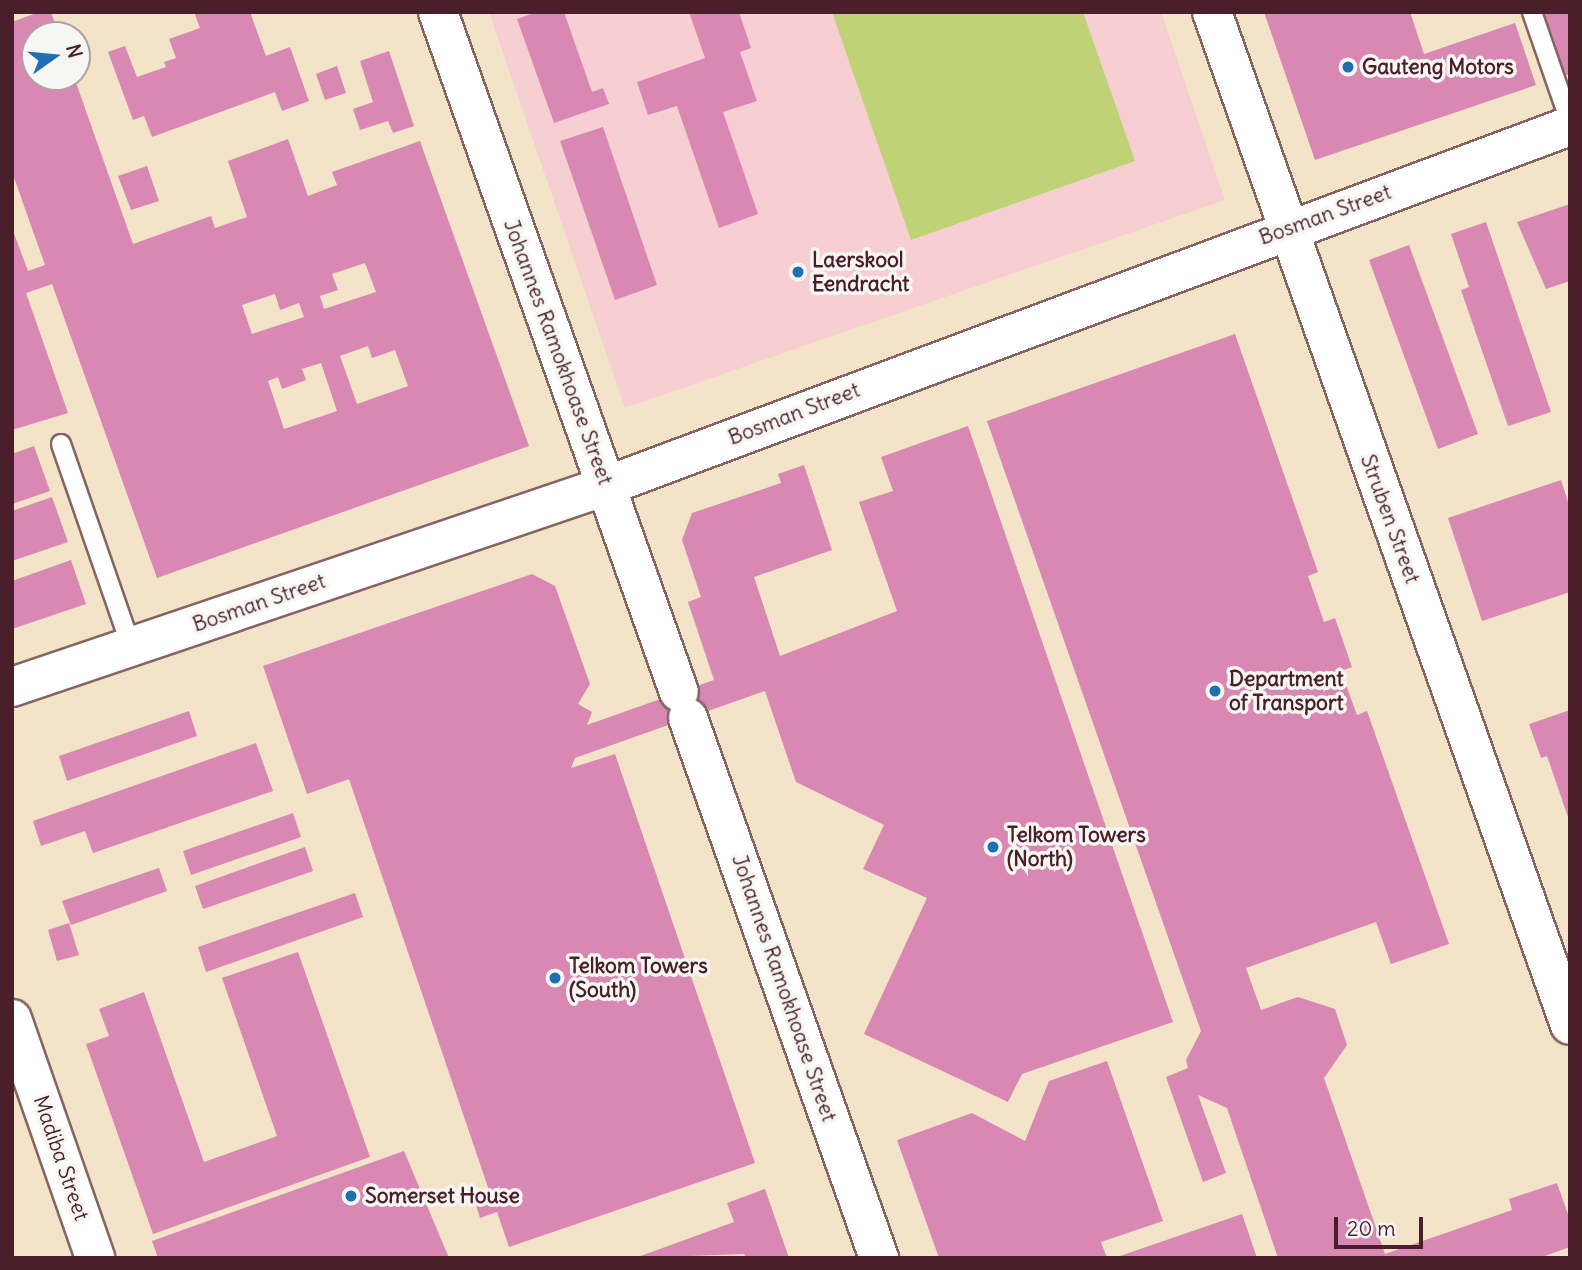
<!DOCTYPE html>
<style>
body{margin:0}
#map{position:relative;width:1582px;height:1270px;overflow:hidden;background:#f2e3c9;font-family:Delius,sans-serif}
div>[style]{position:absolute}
.built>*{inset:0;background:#f7cfd3}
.green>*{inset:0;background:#bfd276}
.building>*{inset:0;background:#d888b2}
.roads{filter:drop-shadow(2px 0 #856462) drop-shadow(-2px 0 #856462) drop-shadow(0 2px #856462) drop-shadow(0 -2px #856462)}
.service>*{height:18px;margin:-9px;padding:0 9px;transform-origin:9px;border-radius:9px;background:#fff}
.tertiary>*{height:38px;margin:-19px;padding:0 19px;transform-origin:19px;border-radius:19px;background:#fff}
.secondary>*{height:38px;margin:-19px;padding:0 19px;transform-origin:19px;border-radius:19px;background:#fff}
.primary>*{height:38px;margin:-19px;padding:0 19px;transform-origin:19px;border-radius:19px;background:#fff}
.dots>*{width:19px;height:19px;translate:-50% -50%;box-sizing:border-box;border:4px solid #f6f6f2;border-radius:50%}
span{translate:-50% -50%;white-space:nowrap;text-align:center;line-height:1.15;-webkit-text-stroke:7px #f6f6f2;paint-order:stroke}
.poi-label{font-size:21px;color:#4a1f2b;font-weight:700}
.left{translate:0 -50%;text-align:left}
.street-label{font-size:21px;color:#4a1f2b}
.frame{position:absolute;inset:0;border:14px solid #4a1f2b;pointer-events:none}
.north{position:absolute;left:21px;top:21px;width:70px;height:70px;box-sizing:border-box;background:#f6f6f2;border:2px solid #b1a0a2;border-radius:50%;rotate:75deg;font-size:19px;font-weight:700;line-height:28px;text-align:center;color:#4a1f2b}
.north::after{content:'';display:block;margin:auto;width:24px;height:32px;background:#1f6fb2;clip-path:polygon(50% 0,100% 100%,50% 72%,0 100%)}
.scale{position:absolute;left:1334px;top:1217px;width:89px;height:32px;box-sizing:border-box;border:4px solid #4a1f2b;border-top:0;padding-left:9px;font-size:21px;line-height:24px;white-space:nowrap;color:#4a1f2b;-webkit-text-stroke:5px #f6f6f2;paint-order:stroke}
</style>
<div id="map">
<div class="built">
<i style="clip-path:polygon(489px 12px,1161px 12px,1225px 200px,625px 408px)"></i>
</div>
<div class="green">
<i style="clip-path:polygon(832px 12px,1083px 12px,1135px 161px,911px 240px)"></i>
</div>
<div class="building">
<i style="clip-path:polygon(evenodd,39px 12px,51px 12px,59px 35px,35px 35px,35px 77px,74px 77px,133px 244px,211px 216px,215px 228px,247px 217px,228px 161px,288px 139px,308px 196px,337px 185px,332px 172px,420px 141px,529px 446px,157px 578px,52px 284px,26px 293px,68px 413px,12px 430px,12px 228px,28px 271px,45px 265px,12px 172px,12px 22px,39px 12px,365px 263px,376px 292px,324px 309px,320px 296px,338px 290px,332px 274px,365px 263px,39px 12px,275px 294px,280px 310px,299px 303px,304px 317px,252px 334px,242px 305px,275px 294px,39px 12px,368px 346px,372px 358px,395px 350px,408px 386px,357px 404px,340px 356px,368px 346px,39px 12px,321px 363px,337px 411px,284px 429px,268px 381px,278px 377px,282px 389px,306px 380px,302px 369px,321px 363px)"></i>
<i style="clip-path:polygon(194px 12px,250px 12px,266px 56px,290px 47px,309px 101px,282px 111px,275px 92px,152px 137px,144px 116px,133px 120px,108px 52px,125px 46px,137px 77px,166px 67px,164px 62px,176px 58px,169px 39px,200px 28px)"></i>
<i style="clip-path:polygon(537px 12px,564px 12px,592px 92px,603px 88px,609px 104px,554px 123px,517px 19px)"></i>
<i style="clip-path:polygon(689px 12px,739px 12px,751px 48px,740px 52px,757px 101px,723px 112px,758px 214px,719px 228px,677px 106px,648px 115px,637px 82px,705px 58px)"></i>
<i style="clip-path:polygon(1264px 12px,1410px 12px,1424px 54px,1515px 23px,1536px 85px,1315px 160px)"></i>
<i style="clip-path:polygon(1535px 12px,1570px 12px,1570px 74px,1557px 78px)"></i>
<i style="clip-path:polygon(389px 51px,414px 126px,393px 133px,388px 121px,360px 130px,353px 109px,373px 102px,360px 61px)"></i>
<i style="clip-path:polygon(337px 66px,346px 93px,325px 100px,316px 74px)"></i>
<i style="clip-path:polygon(603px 127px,657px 285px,615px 300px,560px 141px)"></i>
<i style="clip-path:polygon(147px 166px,159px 201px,131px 210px,118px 176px)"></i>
<i style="clip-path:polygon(1570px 204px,1570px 281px,1546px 289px,1517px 222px)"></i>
<i style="clip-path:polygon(1486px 222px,1551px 412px,1508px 426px,1461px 290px,1469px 287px,1451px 234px)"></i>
<i style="clip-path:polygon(1409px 245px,1478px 434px,1438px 449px,1369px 260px)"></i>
<i style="clip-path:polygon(1235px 334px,1318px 572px,1308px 576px,1324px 622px,1335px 618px,1352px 667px,1341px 671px,1357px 715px,1367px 711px,1449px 944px,1391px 964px,1376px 922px,1246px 968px,1261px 1010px,1298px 997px,1335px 1009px,1347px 1045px,1324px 1078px,1385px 1254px,1512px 1210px,1509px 1199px,1557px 1183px,1570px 1220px,1570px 1247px,1539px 1258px,1278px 1258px,1227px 1108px,1198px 1095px,1226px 1173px,1203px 1182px,1166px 1077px,1188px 1068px,1186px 1060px,1201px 1031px,987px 421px)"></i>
<i style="clip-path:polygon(968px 426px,1173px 1022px,1022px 1074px,1008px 1102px,864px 1034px,927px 898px,863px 869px,884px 825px,796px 782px,765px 691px,575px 758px,571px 768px,615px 754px,755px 1163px,509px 1247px,497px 1212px,480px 1218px,476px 1205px,492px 1199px,349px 779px,307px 794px,263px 666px,532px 574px,555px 586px,590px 684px,578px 704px,592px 712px,587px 725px,714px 680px,688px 602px,701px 597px,682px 540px,692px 513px,781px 483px,778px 474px,804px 465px,832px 550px,754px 577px,780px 656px,897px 611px,859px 502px,893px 491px,881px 457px)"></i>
<i style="clip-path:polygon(34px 446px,50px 491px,12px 504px,12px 454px)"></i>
<i style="clip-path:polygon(1561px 480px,1570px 508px,1570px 592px,1482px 621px,1448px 518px)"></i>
<i style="clip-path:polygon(52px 497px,68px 542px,12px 561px,12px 511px)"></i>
<i style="clip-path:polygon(71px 560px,86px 604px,12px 629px,12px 581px)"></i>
<i style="clip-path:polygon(1570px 710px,1570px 820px,1569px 820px,1547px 756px,1541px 758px,1529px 724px)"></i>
<i style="clip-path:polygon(189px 711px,197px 736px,67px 781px,59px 756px)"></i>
<i style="clip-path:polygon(256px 743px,273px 791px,93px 853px,85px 831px,41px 846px,33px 821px)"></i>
<i style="clip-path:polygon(293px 813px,301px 837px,191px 875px,183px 851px)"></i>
<i style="clip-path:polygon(305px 847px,313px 871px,203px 909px,195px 886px)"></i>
<i style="clip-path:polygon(159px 868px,167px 891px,71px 925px,62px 901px)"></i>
<i style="clip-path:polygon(355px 893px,363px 917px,206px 972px,198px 947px)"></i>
<i style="clip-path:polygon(69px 923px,79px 955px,57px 961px,48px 930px)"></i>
<i style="clip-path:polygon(298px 952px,370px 1157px,153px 1234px,86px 1044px,109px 1036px,99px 1009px,144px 992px,204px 1162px,277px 1136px,222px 978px)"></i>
<i style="clip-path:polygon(1107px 1061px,1163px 1221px,1101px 1242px,1107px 1258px,939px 1258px,897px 1140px,972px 1113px,1025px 1141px,1049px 1081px)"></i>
<i style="clip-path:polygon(404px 1151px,449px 1258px,158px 1258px,152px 1241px)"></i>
<i style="clip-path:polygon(765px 1189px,789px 1258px,746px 1258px,744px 1254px,635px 1258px,734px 1222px,727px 1203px)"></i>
<i style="clip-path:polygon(1242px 1214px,1257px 1258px,1117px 1258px,1117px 1257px)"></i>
</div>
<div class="roads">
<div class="service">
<i style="left:1532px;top:12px;width:116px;rotate:70.9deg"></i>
<i style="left:61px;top:444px;width:214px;rotate:70.9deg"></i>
</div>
<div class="tertiary">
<i style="left:12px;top:1019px;width:253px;rotate:70.8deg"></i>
</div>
<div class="secondary">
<i style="left:12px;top:687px;width:627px;rotate:-18.69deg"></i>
<i style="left:606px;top:486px;width:1029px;rotate:-20.48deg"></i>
</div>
<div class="primary">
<i style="left:438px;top:12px;width:721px;rotate:70.49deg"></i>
<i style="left:1212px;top:12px;width:1074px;rotate:70.54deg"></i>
<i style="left:688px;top:718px;width:573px;rotate:70.52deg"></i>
</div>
</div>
<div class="dots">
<i style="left:1348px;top:67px;background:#1f6fb2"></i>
<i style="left:798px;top:272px;background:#1f6fb2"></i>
<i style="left:1215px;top:691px;background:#1f6fb2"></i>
<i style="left:993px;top:847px;background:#1f6fb2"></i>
<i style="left:555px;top:978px;background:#1f6fb2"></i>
<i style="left:351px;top:1196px;background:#1f6fb2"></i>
</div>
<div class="poi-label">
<span class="left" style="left:1362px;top:67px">Gauteng Motors</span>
<span class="left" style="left:812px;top:272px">Laerskool<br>Eendracht</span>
<span class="left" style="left:1229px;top:691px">Department<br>of Transport</span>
<span class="left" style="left:1007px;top:847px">Telkom Towers<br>(North)</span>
<span class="left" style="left:569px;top:978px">Telkom Towers<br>(South)</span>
<span class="left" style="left:365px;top:1196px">Somerset House</span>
</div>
<div class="street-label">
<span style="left:1325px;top:215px;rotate:-20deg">Bosman Street</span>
<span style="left:558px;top:352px;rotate:70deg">Johannes Ramokhoase Street</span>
<span style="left:794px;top:414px;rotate:-21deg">Bosman Street</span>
<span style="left:1390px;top:519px;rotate:70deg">Struben Street</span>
<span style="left:259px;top:603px;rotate:-19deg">Bosman Street</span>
<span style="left:784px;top:988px;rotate:71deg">Johannes Ramokhoase Street</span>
<span style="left:61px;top:1158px;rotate:71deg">Madiba Street</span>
</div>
<div class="frame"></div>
<div class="north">N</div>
<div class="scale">20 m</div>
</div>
